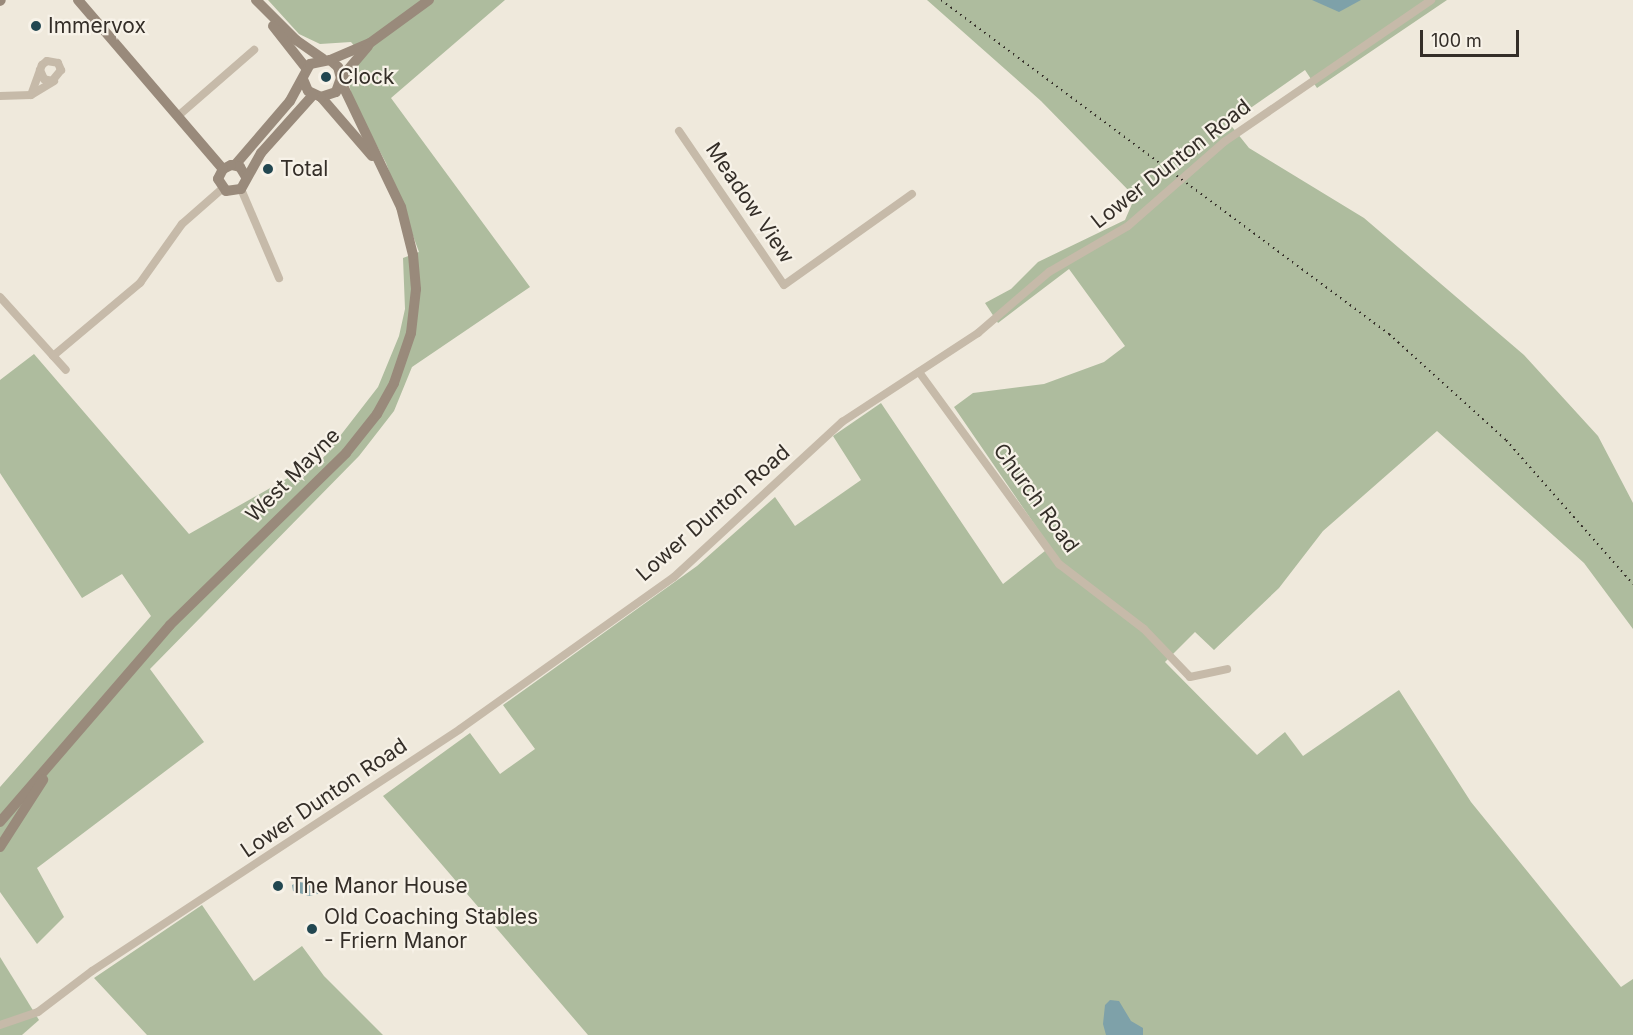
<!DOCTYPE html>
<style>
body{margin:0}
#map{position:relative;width:1633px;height:1035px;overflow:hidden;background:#efe9dc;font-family:Inter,sans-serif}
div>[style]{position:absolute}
.green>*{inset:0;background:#aebc9e}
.water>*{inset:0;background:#7ea1a9}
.street>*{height:8px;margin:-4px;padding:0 4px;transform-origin:4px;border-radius:4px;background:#c6baa9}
.secondary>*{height:10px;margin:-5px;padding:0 5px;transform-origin:5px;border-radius:5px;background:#998a7b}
.rail>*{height:2px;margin-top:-1px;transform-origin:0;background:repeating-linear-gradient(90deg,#342e28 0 1.5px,transparent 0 6px)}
.dots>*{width:16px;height:16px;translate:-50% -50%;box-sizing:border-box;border:3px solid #f7f2e8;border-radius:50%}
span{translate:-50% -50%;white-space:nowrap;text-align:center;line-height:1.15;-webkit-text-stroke:4.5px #f7f2e8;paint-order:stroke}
.poi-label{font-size:21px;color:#342e28}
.left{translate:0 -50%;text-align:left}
.street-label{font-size:21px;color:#342e28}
.scale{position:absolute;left:1420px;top:30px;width:99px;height:27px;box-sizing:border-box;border:3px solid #342e28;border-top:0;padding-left:8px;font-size:18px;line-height:21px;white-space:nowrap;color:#342e28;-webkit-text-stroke:4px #f7f2e8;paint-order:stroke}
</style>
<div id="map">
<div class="green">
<i style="clip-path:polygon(268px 0,505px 0,391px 98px,530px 287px,412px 367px,394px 411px,359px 456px,150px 669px,204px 742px,37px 868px,64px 917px,37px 944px,0 892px,0 787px,151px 616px,122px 574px,82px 598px,0 473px,0 380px,34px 354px,189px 534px,323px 458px,378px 387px,399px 336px,405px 309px,403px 258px,419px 252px,386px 163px,353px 101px,349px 84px,362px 55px,351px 42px,320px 44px,299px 34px)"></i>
<i style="clip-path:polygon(927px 0,1447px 0,1317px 88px,1305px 70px,1229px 123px,1249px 148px,1364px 218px,1524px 355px,1598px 436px,1633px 503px,1633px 629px,1584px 563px,1437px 431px,1323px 531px,1279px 588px,1214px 650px,1195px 632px,1165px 662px,1257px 755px,1285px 732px,1303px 756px,1399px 690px,1471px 802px,1621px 987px,1633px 979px,1633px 1035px,588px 1035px,383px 796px,470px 733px,500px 774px,535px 749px,503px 705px,697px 566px,775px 497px,795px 526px,861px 480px,833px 436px,881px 403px,1003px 584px,1050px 547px,954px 407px,973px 393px,1044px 384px,1104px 362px,1125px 346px,1069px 269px,998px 323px,985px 303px,1011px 289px,1038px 262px,1125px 220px,1135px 197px,1041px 101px)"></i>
<i style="clip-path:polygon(202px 905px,254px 981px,302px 946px,324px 976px,383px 1035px,147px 1035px,94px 978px)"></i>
<i style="clip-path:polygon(0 957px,39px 1020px,22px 1035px,0 1035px)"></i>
</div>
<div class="water">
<i style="clip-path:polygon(1312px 0,1361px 0,1339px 12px)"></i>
<i style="clip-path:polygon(298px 882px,318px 884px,326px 892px,309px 896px,293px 891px,292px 885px)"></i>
<i style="clip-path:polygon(1110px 1000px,1119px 1001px,1131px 1021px,1143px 1028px,1143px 1035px,1106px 1035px,1103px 1024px,1105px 1005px)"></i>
</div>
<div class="street">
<i style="left:31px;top:95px;width:27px;rotate:-31deg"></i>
<i style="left:0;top:96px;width:31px;rotate:-2deg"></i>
<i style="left:31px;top:95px;width:32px;rotate:-70deg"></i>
<i style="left:42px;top:65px;width:6px;rotate:-39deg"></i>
<i style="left:47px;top:61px;width:11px;rotate:10deg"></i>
<i style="left:58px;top:63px;width:8px;rotate:67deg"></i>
<i style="left:61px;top:70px;width:14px;rotate:129deg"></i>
<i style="left:52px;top:81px;width:8px;rotate:-166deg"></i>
<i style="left:44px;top:79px;width:10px;rotate:-114deg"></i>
<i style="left:178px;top:116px;width:101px;rotate:-41deg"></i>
<i style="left:679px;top:131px;width:186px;rotate:55.7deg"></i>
<i style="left:784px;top:285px;width:157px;rotate:-35.4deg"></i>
<i style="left:241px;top:189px;width:97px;rotate:66.9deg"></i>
<i style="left:0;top:297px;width:98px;rotate:47.9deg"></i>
<i style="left:53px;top:356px;width:114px;rotate:-40deg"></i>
<i style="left:140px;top:283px;width:72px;rotate:-54.6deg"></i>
<i style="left:182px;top:224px;width:55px;rotate:-41.3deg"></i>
<i style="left:919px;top:372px;width:238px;rotate:53.9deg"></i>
<i style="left:1059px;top:564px;width:107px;rotate:37.4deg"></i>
<i style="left:1144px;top:629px;width:66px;rotate:46.2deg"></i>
<i style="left:1190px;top:677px;width:38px;rotate:-12deg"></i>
<i style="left:0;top:1025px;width:40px;rotate:-18.9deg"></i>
<i style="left:38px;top:1012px;width:68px;rotate:-37.2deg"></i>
<i style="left:92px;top:971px;width:440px;rotate:-33.3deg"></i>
<i style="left:460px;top:729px;width:262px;rotate:-35.4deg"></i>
<i style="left:674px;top:577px;width:229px;rotate:-42.7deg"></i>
<i style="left:842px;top:422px;width:163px;rotate:-33.2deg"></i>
<i style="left:978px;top:333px;width:94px;rotate:-40.7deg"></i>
<i style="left:1049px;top:272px;width:91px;rotate:-30.2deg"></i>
<i style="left:1128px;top:226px;width:128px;rotate:-41.2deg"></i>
<i style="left:1224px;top:142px;width:251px;rotate:-34.4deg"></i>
</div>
<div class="secondary">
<i style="left:78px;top:0;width:223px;rotate:49.4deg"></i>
<i style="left:256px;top:0;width:57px;rotate:45deg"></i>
<i style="left:296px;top:40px;width:33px;rotate:35deg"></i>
<i style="left:0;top:1px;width:1px;rotate:-45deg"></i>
<i style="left:273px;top:26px;width:53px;rotate:51.8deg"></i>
<i style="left:330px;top:60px;width:43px;rotate:-23deg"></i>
<i style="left:370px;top:43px;width:73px;rotate:-36.1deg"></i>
<i style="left:341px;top:78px;width:42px;rotate:-49.8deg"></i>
<i style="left:321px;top:97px;width:78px;rotate:49.2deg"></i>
<i style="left:235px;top:165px;width:84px;rotate:-49.3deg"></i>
<i style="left:290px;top:101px;width:42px;rotate:-61.6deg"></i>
<i style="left:310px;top:64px;width:20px;rotate:-11deg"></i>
<i style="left:330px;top:60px;width:11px;rotate:41deg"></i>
<i style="left:338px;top:67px;width:11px;rotate:75deg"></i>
<i style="left:341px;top:78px;width:15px;rotate:110deg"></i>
<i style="left:336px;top:92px;width:16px;rotate:162deg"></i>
<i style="left:321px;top:97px;width:14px;rotate:-155deg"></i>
<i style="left:308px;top:91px;width:13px;rotate:-113deg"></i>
<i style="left:246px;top:177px;width:12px;rotate:-121deg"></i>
<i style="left:240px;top:167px;width:9px;rotate:-167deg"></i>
<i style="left:231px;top:165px;width:9px;rotate:153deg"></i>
<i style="left:223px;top:169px;width:11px;rotate:117deg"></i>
<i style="left:218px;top:179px;width:14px;rotate:56deg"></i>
<i style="left:226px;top:191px;width:15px;rotate:-8deg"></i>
<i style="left:241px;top:189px;width:41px;rotate:-60.9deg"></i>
<i style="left:261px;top:153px;width:78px;rotate:-48.1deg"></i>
<i style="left:0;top:822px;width:260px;rotate:-49.2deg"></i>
<i style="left:170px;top:625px;width:246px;rotate:-44.3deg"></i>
<i style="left:346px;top:453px;width:50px;rotate:-51.5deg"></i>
<i style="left:377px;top:414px;width:35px;rotate:-61deg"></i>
<i style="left:394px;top:383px;width:53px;rotate:-71.2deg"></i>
<i style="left:411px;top:333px;width:44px;rotate:-83.5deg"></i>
<i style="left:416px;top:289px;width:34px;rotate:-95deg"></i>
<i style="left:413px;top:255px;width:49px;rotate:-104deg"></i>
<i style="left:401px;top:207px;width:139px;rotate:-115.6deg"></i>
<i style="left:0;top:847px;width:80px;rotate:-57.3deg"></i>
</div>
<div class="rail">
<i style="left:941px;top:0;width:559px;rotate:36.71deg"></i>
<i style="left:1389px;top:334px;width:158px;rotate:42.2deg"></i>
<i style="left:1506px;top:440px;width:192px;rotate:48.6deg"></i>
</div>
<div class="dots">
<i style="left:36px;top:26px;background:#224751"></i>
<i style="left:326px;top:77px;background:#224751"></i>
<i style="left:268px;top:169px;background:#224751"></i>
<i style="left:278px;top:886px;background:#224751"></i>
<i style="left:312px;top:929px;background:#224751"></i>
</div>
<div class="poi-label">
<span class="left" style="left:48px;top:26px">Immervox</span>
<span class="left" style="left:338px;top:77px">Clock</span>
<span class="left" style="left:280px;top:169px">Total</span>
<span class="left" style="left:290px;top:886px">The Manor House</span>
<span class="left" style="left:324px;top:929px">Old Coaching Stables<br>- Friern Manor</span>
</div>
<div class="street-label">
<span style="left:1171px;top:164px;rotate:-38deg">Lower Dunton Road</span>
<span style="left:750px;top:203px;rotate:56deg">Meadow View</span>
<span style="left:293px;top:475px;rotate:-45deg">West Mayne</span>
<span style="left:1036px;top:498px;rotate:54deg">Church Road</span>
<span style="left:713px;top:513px;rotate:-41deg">Lower Dunton Road</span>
<span style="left:324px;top:798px;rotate:-34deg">Lower Dunton Road</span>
</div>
<div class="scale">100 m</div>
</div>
